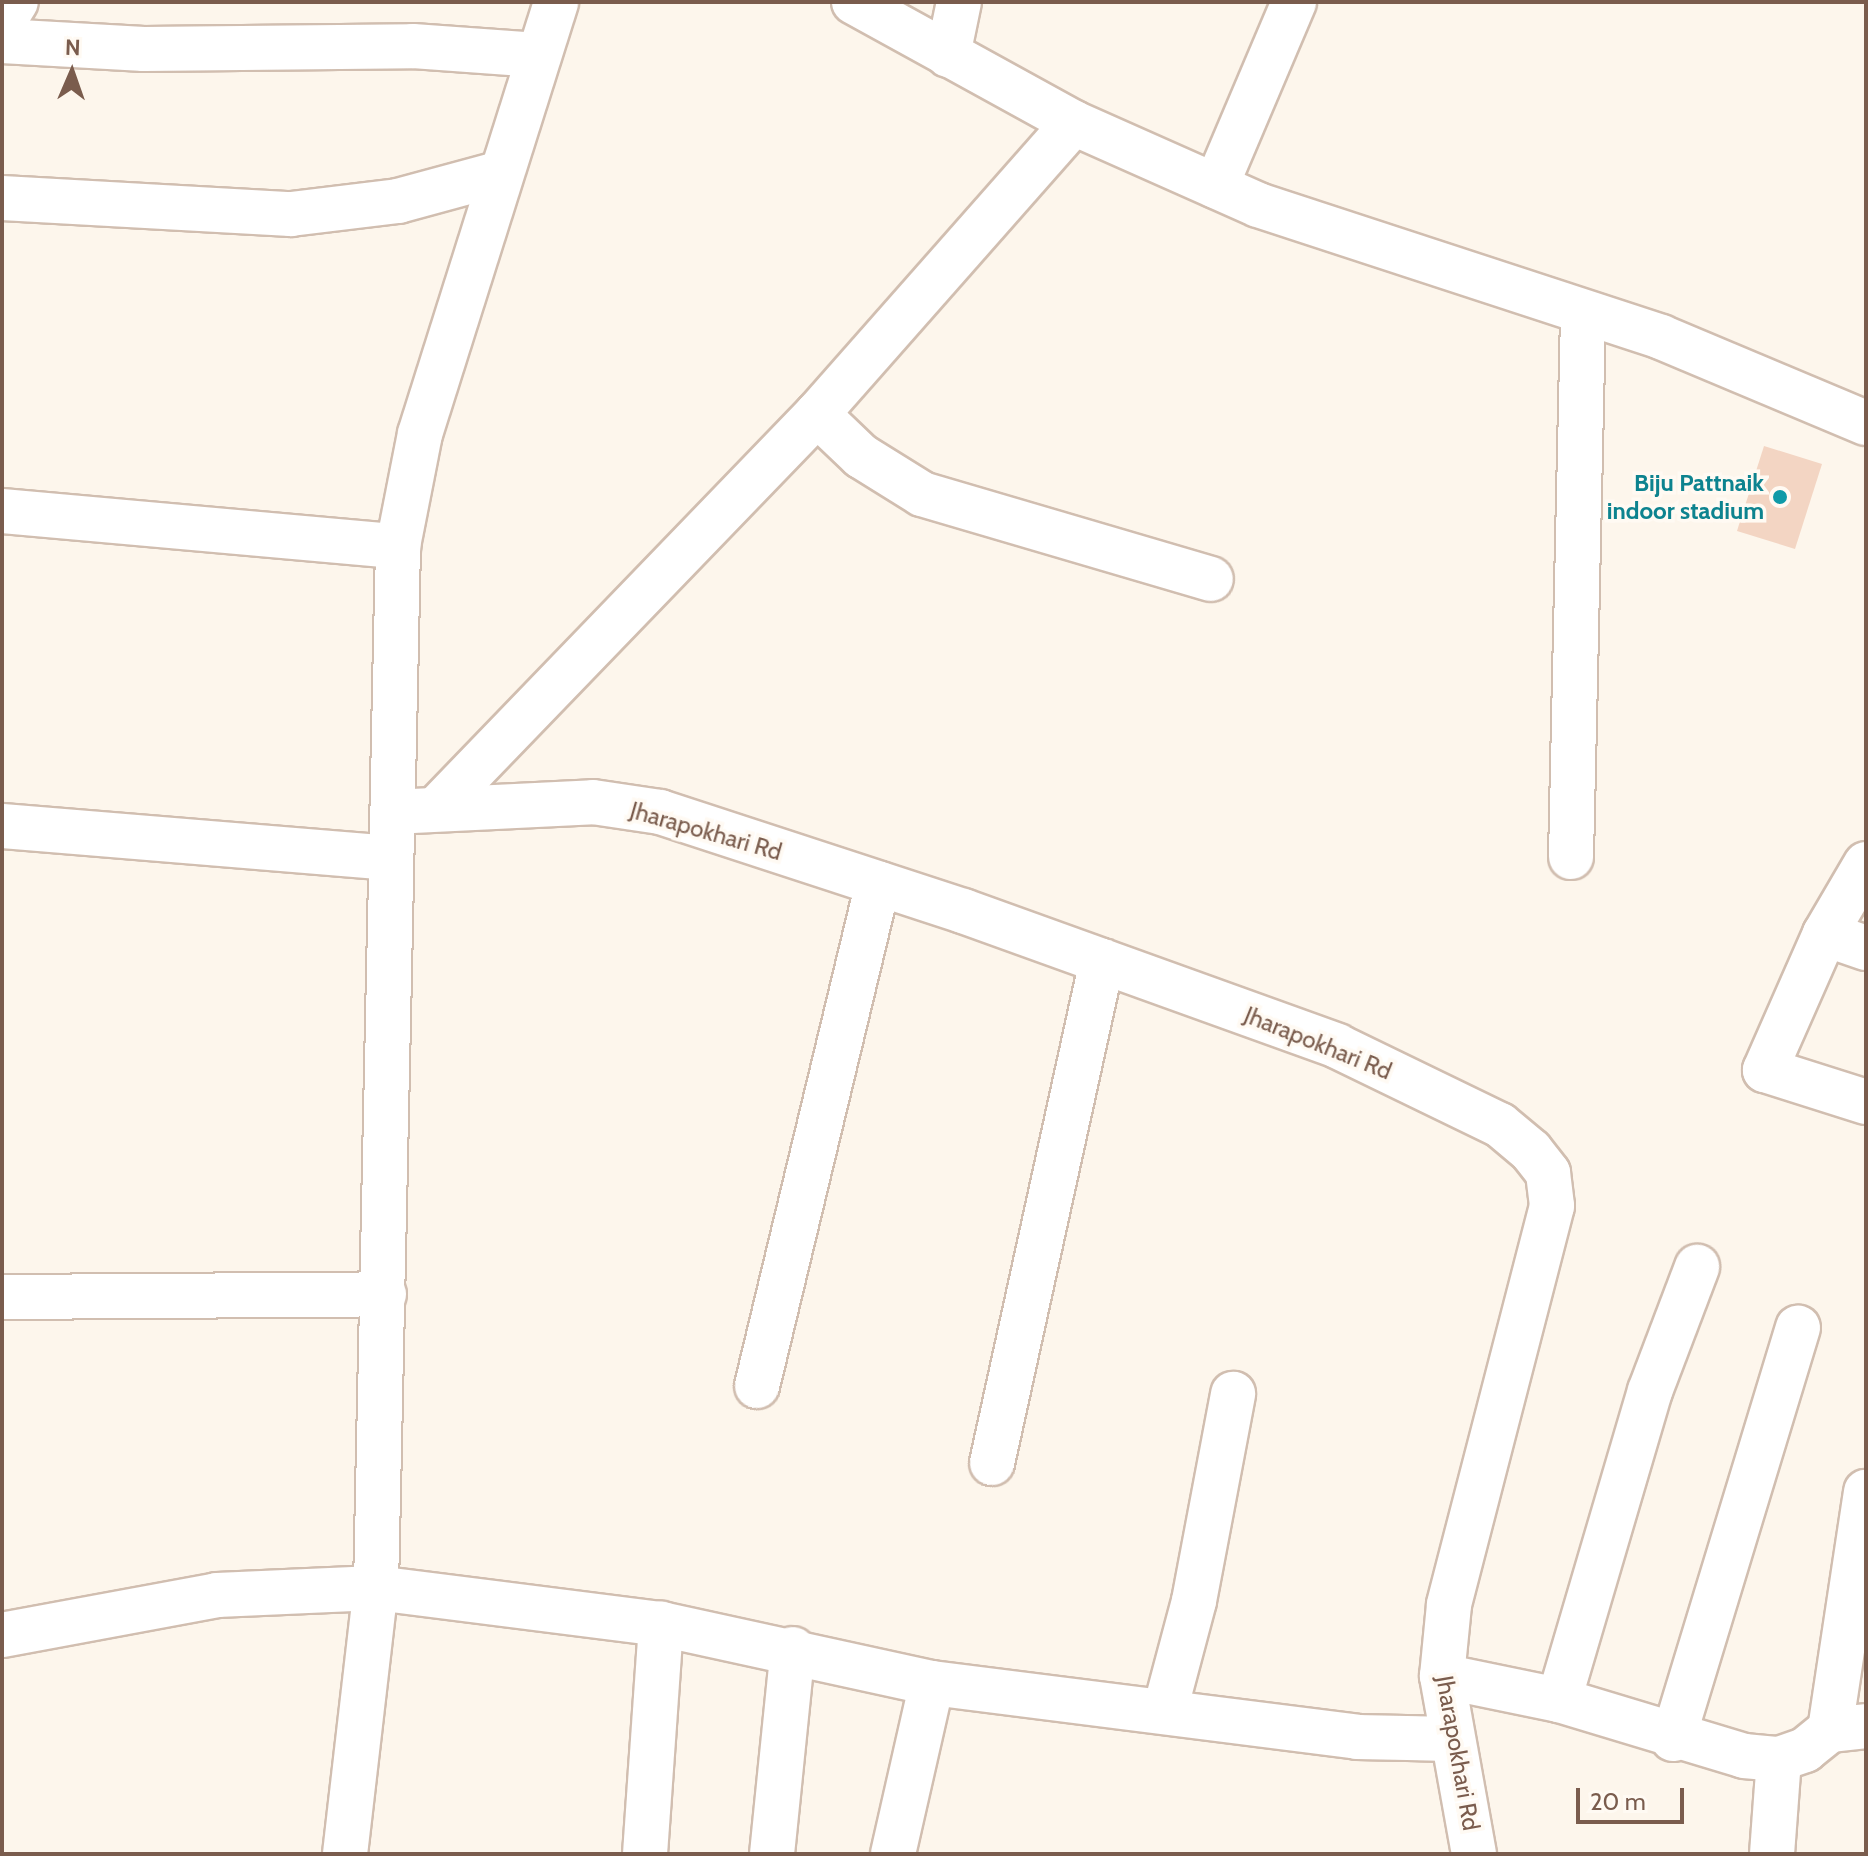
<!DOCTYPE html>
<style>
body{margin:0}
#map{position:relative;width:1868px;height:1856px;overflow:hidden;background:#fdf6ec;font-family:Cabin,sans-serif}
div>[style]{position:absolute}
.building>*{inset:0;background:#f3d5c3}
.roads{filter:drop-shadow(2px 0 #d1beb0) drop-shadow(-2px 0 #d1beb0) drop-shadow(0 2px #d1beb0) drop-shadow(0 -2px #d1beb0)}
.minor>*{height:44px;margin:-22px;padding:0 22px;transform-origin:22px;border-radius:22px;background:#fff}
.dots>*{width:22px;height:22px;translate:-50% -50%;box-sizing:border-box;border:4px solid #fffaf3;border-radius:50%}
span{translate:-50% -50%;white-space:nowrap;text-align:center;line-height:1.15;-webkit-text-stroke:7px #fffaf3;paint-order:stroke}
.culture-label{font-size:24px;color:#0d838f;font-weight:700}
.right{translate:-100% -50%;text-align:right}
.street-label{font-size:24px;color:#7a5c4d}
.frame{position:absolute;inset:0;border:4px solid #7a5c4d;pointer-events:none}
.north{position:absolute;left:32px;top:32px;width:80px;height:80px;-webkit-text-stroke:6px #fffaf3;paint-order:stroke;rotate:2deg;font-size:22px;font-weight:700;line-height:32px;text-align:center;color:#7a5c4d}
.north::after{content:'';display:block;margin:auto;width:28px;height:36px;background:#7a5c4d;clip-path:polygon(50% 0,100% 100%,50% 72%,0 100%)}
.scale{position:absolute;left:1576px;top:1788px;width:108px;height:36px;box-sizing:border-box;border:4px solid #7a5c4d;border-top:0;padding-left:10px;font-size:24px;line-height:28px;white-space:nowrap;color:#7a5c4d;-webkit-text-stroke:6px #fffaf3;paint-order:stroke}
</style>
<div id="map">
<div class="building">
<i style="clip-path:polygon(1764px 446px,1822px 464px,1795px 549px,1737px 531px)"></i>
</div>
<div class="roads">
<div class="minor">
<i style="left:854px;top:2px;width:251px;rotate:28.8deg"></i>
<i style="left:1074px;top:123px;width:201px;rotate:24deg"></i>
<i style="left:1258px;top:205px;width:424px;rotate:18.1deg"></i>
<i style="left:1661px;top:337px;width:222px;rotate:22.8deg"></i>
<i style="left:2px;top:24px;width:26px;rotate:-58deg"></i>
<i style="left:2px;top:41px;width:142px;rotate:3.2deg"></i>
<i style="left:144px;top:49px;width:269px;rotate:-0.6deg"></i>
<i style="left:413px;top:46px;width:125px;rotate:4.1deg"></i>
<i style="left:948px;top:55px;width:54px;rotate:-78.3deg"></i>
<i style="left:1216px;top:186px;width:200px;rotate:-67deg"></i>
<i style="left:2px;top:198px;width:289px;rotate:3.2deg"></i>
<i style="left:291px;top:214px;width:108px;rotate:-6.9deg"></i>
<i style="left:398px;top:201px;width:107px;rotate:-15.2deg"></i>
<i style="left:817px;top:414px;width:61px;rotate:43.7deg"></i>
<i style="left:861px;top:456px;width:72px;rotate:31.9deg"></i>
<i style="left:922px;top:494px;width:301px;rotate:16.4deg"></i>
<i style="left:2px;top:511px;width:398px;rotate:5.1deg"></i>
<i style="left:436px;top:809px;width:549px;rotate:-46.03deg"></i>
<i style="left:817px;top:414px;width:388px;rotate:-48.6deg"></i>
<i style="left:392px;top:812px;width:201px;rotate:-2.8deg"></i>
<i style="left:593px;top:802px;width:68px;rotate:8.5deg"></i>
<i style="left:660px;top:812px;width:319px;rotate:18.1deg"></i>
<i style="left:963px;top:911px;width:398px;rotate:19.8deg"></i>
<i style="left:1337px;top:1046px;width:181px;rotate:25.9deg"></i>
<i style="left:1500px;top:1125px;width:40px;rotate:40deg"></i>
<i style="left:1531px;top:1151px;width:28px;rotate:52deg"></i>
<i style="left:1548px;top:1173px;width:33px;rotate:83deg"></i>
<i style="left:1552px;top:1206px;width:412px;rotate:104.5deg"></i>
<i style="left:1449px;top:1605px;width:71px;rotate:95.6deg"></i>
<i style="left:1442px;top:1676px;width:181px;rotate:79.8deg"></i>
<i style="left:2px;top:826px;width:390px;rotate:4.7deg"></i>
<i style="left:1571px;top:857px;width:543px;rotate:-88.73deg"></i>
<i style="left:1866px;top:864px;width:81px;rotate:120.4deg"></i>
<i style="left:1825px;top:934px;width:149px;rotate:113.8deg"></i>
<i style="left:1765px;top:1070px;width:106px;rotate:17.6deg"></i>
<i style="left:1825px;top:934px;width:43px;rotate:18.9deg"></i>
<i style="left:2px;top:1297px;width:382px;rotate:-0.4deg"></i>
<i style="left:757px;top:1386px;width:517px;rotate:-76.47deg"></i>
<i style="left:992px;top:1463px;width:514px;rotate:-77.64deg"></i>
<i style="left:2px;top:1635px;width:219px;rotate:-10.5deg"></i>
<i style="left:217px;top:1595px;width:159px;rotate:-2.5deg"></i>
<i style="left:376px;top:1588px;width:287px;rotate:7.2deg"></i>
<i style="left:661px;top:1624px;width:277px;rotate:12.3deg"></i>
<i style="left:932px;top:1683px;width:428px;rotate:7.2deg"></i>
<i style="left:1357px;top:1737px;width:93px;rotate:1.2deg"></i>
<i style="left:1442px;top:1676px;width:119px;rotate:11.6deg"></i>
<i style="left:1559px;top:1700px;width:193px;rotate:16.8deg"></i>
<i style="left:1744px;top:1756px;width:35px;rotate:5deg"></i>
<i style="left:1779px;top:1759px;width:28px;rotate:-19deg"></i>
<i style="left:1805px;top:1750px;width:32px;rotate:-39deg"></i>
<i style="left:1830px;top:1730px;width:36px;rotate:-6deg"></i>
<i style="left:1559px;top:1700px;width:322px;rotate:-73.6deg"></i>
<i style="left:1650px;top:1391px;width:133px;rotate:-69.2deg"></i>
<i style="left:1165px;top:1710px;width:113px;rotate:-75.1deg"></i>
<i style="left:1194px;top:1601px;width:211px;rotate:-79.3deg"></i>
<i style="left:1830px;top:1730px;width:241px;rotate:-81.4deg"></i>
<i style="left:1673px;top:1739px;width:430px;rotate:-73.1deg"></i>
<i style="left:345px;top:1854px;width:268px;rotate:-83.4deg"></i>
<i style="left:376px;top:1588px;width:1042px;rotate:-88.79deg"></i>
<i style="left:398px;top:546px;width:114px;rotate:-78.9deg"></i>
<i style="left:420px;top:434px;width:453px;rotate:-72.5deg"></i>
<i style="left:645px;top:1854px;width:231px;rotate:-86deg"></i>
<i style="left:772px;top:1854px;width:206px;rotate:-84.2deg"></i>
<i style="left:893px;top:1854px;width:175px;rotate:-77.2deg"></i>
<i style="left:1772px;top:1854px;width:95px;rotate:-85.8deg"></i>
</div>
</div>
<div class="dots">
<i style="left:1780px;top:497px;background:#0f9aa8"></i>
</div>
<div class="culture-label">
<span class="right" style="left:1764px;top:497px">Biju Pattnaik<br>indoor stadium</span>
</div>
<div class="street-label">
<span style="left:706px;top:831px;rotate:16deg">Jharapokhari Rd</span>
<span style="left:1318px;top:1043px;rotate:22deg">Jharapokhari Rd</span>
<span style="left:1458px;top:1753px;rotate:80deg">Jharapokhari Rd</span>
</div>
<div class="frame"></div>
<div class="north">N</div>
<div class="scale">20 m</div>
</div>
